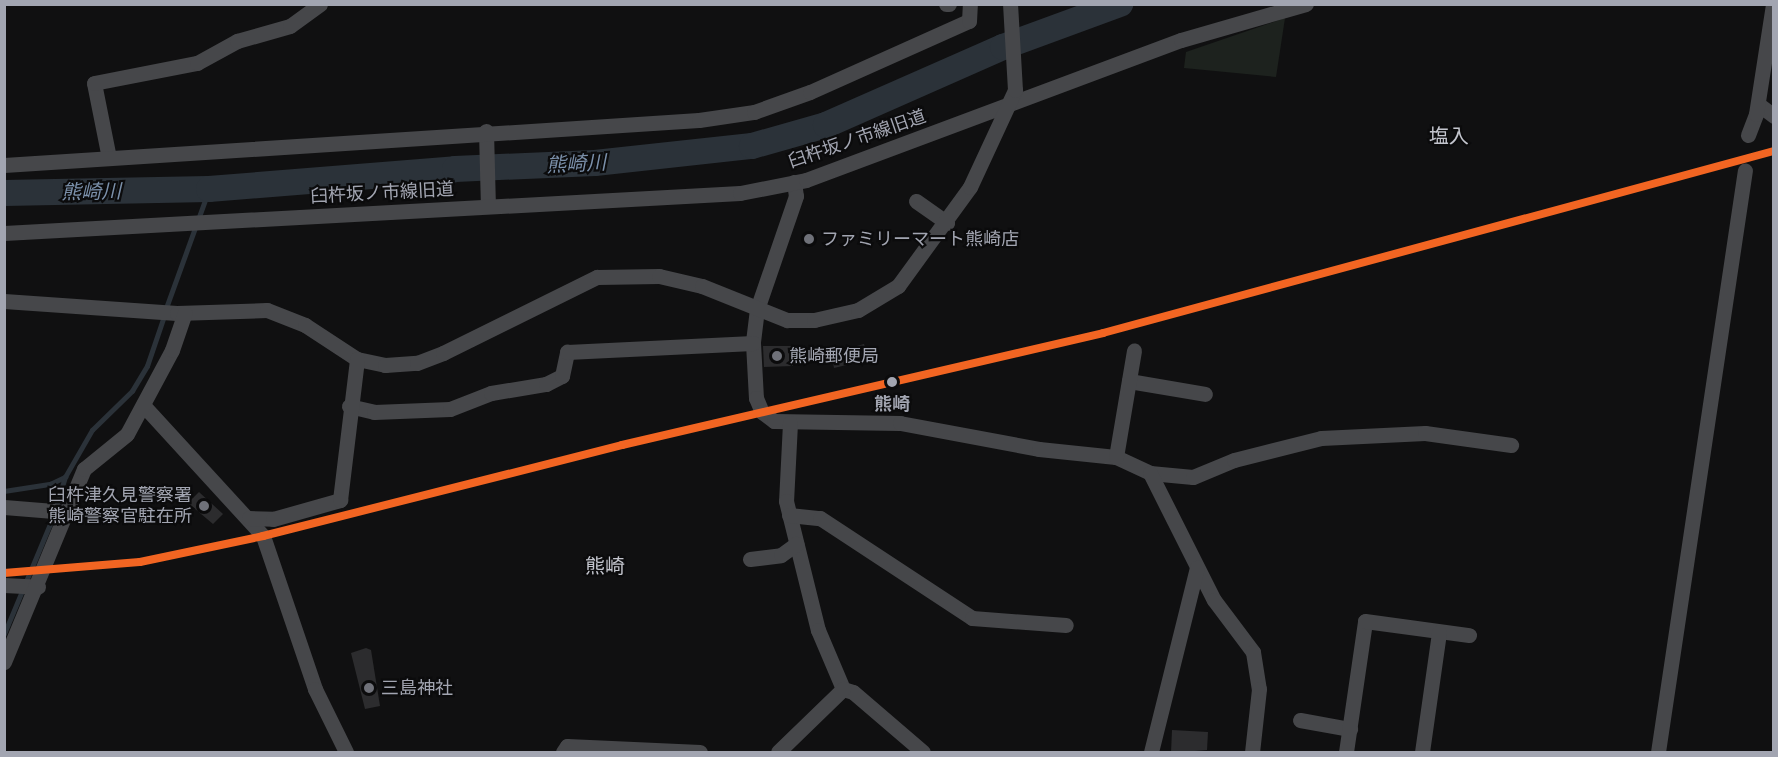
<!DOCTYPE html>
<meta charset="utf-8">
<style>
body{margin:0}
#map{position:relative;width:1778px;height:757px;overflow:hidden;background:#101011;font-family:Quicksand,"Noto Sans JP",sans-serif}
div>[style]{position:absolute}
.green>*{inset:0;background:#1d221e}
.stream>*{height:4.5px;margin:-2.25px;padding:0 2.25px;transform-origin:2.25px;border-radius:2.25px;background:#2b3239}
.river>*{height:26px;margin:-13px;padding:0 13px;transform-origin:13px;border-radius:13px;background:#2b3239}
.building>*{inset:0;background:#2c2c2e}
.minor>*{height:15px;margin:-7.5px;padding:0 7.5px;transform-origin:7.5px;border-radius:7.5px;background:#46474a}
.rail-1>*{height:8px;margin:-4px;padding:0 4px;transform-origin:4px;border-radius:4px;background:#f26522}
.dots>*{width:16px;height:16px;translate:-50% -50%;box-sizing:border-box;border:3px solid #0b0b0c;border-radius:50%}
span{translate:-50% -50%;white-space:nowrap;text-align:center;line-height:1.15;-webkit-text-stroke:4.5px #0b0b0c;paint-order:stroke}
.street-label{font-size:18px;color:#a2a5b1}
.poi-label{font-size:18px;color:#a2a5b1}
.left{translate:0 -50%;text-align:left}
.right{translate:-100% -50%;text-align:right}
.stop-label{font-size:18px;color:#a2a5b1;font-weight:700}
.neighbourhood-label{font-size:20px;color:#c3c5cd}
.water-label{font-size:20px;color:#7b90aa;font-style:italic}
.frame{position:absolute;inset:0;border:6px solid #a2a5b1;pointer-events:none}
</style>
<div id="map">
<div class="green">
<i style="clip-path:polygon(1285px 18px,1276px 77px,1184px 68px,1186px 52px)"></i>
</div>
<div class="stream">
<i style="left:166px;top:308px;width:127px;rotate:-70.1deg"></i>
<i style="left:4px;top:491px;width:47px;rotate:-8.7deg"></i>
<i style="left:50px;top:484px;width:17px;rotate:-25deg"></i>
<i style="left:4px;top:634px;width:125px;rotate:-67.3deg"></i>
<i style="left:52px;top:519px;width:44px;rotate:-72.8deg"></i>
<i style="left:65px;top:477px;width:54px;rotate:-60.1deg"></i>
<i style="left:92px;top:430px;width:56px;rotate:-44.3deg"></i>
<i style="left:132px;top:391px;width:29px;rotate:-59deg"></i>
<i style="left:147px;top:366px;width:53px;rotate:-71.2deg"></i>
</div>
<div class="river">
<i style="left:4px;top:193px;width:205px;rotate:-1.1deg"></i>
<i style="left:209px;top:189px;width:247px;rotate:-4.6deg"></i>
<i style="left:455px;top:169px;width:140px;rotate:-2.5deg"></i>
<i style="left:595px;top:163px;width:158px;rotate:-6.2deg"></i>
<i style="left:752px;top:146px;width:77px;rotate:-15.8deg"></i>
<i style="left:826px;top:125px;width:193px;rotate:-23.8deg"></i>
<i style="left:1003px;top:47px;width:125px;rotate:-20.2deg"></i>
</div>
<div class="building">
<i style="clip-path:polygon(864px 344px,868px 356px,863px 361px,834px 368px,831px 353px)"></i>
<i style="clip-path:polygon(763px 346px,793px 346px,793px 366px,764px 367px)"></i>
<i style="clip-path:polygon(199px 492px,223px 514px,213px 524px,188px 503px)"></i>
<i style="clip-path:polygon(366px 648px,371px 650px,380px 706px,365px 709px,351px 653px)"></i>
<i style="clip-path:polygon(1172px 730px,1208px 732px,1207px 750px,1171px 753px)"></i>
</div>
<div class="minor">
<i style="left:946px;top:4px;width:3px"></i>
<i style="left:1758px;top:104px;width:20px;rotate:37deg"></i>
<i style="left:486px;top:131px;width:75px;rotate:88.5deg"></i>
<i style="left:1748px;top:135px;width:22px;rotate:-69deg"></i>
<i style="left:1756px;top:114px;width:111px;rotate:-81.2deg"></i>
<i style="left:109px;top:158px;width:76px;rotate:-101.3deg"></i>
<i style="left:94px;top:83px;width:105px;rotate:-11deg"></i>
<i style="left:197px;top:63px;width:46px;rotate:-28.8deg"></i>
<i style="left:237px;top:41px;width:55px;rotate:-15.8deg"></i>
<i style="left:290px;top:26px;width:37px;rotate:-36deg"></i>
<i style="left:4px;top:165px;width:696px;rotate:-3.7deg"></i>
<i style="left:699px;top:120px;width:56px;rotate:-8.3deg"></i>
<i style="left:754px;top:112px;width:59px;rotate:-19.7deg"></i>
<i style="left:810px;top:92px;width:174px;rotate:-24.1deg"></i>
<i style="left:969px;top:21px;width:17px;rotate:-87deg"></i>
<i style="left:794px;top:182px;width:14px;rotate:82deg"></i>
<i style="left:796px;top:196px;width:120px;rotate:109deg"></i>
<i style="left:757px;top:309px;width:34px;rotate:97deg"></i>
<i style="left:753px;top:343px;width:55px;rotate:86.9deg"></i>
<i style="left:756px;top:398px;width:15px;rotate:67deg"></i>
<i style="left:762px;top:412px;width:15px;rotate:37deg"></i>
<i style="left:774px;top:421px;width:126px;rotate:0.9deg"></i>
<i style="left:900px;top:423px;width:141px;rotate:10.6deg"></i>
<i style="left:1039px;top:449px;width:77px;rotate:5.9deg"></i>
<i style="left:1116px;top:457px;width:38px;rotate:25deg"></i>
<i style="left:1150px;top:473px;width:43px;rotate:5.3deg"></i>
<i style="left:1193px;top:477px;width:44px;rotate:-22.5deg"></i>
<i style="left:1234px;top:460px;width:90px;rotate:-14.2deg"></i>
<i style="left:1321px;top:438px;width:104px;rotate:-2.8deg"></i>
<i style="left:1425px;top:433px;width:87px;rotate:7.9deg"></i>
<i style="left:916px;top:201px;width:38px;rotate:35deg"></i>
<i style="left:4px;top:233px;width:737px;rotate:-3.11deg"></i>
<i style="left:740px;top:193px;width:67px;rotate:-11.1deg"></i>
<i style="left:806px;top:180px;width:400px;rotate:-20.5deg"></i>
<i style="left:1181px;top:40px;width:130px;rotate:-16.1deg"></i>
<i style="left:4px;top:301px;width:173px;rotate:4deg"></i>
<i style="left:177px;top:313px;width:90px;rotate:-1.9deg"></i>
<i style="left:267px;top:310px;width:41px;rotate:21.5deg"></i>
<i style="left:305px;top:325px;width:62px;rotate:33.2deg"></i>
<i style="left:357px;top:359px;width:29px;rotate:12deg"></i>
<i style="left:385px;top:365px;width:32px;rotate:-4deg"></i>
<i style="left:417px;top:363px;width:28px;rotate:-21deg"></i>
<i style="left:443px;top:353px;width:172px;rotate:-26.3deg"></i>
<i style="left:597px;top:277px;width:62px;rotate:-0.9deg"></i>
<i style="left:659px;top:276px;width:44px;rotate:13.1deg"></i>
<i style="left:702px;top:286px;width:92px;rotate:21.8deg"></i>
<i style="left:787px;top:320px;width:27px"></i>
<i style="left:814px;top:320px;width:45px;rotate:-12.8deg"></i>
<i style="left:858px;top:310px;width:47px;rotate:-31deg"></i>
<i style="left:898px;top:286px;width:122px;rotate:-54deg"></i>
<i style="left:970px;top:187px;width:107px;rotate:-65.1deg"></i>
<i style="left:1015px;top:90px;width:86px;rotate:-93.3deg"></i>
<i style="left:1129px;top:381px;width:77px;rotate:9.7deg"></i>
<i style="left:144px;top:406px;width:176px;rotate:47.5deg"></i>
<i style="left:263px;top:536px;width:162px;rotate:71.2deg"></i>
<i style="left:315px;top:689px;width:70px;rotate:63.8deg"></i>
<i style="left:349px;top:406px;width:26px;rotate:13deg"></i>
<i style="left:374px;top:412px;width:76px;rotate:-2.3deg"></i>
<i style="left:450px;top:409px;width:44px;rotate:-21.3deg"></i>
<i style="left:491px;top:393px;width:56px;rotate:-9.3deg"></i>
<i style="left:546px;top:384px;width:18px;rotate:-27deg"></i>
<i style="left:562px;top:376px;width:25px;rotate:-78deg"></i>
<i style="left:567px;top:352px;width:186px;rotate:-2.8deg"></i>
<i style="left:790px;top:423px;width:78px;rotate:92.9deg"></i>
<i style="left:786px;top:501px;width:133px;rotate:76.1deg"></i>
<i style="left:818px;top:630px;width:64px;rotate:67deg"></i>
<i style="left:843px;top:689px;width:10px;rotate:17deg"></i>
<i style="left:853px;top:692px;width:92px;rotate:40.6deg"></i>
<i style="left:1116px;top:457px;width:108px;rotate:-80.4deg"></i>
<i style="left:1150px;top:473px;width:142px;rotate:63.3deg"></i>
<i style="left:1214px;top:600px;width:65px;rotate:53.1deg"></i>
<i style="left:1253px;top:652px;width:37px;rotate:81deg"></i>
<i style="left:1259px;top:689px;width:63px;rotate:96.3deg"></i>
<i style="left:4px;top:507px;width:62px;rotate:4.6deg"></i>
<i style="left:789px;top:515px;width:31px;rotate:6deg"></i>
<i style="left:820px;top:518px;width:182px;rotate:33.3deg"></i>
<i style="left:972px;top:618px;width:94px;rotate:4.3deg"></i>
<i style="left:249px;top:518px;width:24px;rotate:2deg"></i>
<i style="left:273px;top:519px;width:70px;rotate:-15.8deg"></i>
<i style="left:340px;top:500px;width:142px;rotate:-83.1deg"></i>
<i style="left:750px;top:559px;width:31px;rotate:-7deg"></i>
<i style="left:781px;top:555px;width:19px;rotate:-36deg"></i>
<i style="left:4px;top:585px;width:34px;rotate:3deg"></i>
<i style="left:4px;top:662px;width:209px;rotate:-67.5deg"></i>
<i style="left:84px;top:469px;width:55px;rotate:-39.1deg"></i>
<i style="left:127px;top:434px;width:95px;rotate:-61.8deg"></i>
<i style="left:172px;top:350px;width:39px;rotate:-71deg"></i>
<i style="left:1300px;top:720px;width:51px;rotate:10.2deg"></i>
<i style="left:563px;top:752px;width:7px;rotate:-56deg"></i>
<i style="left:567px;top:746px;width:133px;rotate:2.6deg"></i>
<i style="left:778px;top:752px;width:91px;rotate:-44.1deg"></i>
<i style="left:1151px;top:752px;width:190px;rotate:-76deg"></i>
<i style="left:1346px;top:752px;width:132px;rotate:-81.7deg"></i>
<i style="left:1365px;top:621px;width:105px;rotate:7.7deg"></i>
<i style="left:1422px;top:752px;width:121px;rotate:-81.9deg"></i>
<i style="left:1658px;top:752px;width:588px;rotate:-81.5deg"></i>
</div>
<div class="rail-1">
<i style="left:4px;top:573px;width:136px;rotate:-4.6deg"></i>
<i style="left:140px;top:562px;width:126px;rotate:-11.9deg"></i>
<i style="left:263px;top:536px;width:370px;rotate:-14.2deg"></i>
<i style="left:622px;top:445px;width:494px;rotate:-13.1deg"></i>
<i style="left:1103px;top:333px;width:695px;rotate:-15.18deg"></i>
</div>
<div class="dots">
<i style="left:809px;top:239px;background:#6f7179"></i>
<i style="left:777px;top:356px;background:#6f7179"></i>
<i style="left:892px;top:382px;background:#a2a5b1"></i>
<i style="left:204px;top:506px;background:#6f7179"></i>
<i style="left:369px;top:688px;background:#6f7179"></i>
</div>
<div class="street-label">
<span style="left:857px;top:139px;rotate:-19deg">臼杵坂ノ市線旧道</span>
<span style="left:382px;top:193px;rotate:-3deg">臼杵坂ノ市線旧道</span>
</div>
<div class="poi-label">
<span class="left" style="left:821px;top:239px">ファミリーマート熊崎店</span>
<span class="left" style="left:789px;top:356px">熊崎郵便局</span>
<span class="right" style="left:192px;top:506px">臼杵津久見警察署<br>熊崎警察官駐在所</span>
<span class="left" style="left:381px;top:688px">三島神社</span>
</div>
<div class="stop-label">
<span style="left:892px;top:404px">熊崎</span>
</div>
<div class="neighbourhood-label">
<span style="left:1449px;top:135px">塩入</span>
<span style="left:605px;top:565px">熊崎</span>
</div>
<div class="water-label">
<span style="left:576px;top:163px;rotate:-3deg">熊崎川</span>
<span style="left:91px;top:191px;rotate:-1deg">熊崎川</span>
</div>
<div class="frame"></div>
</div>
